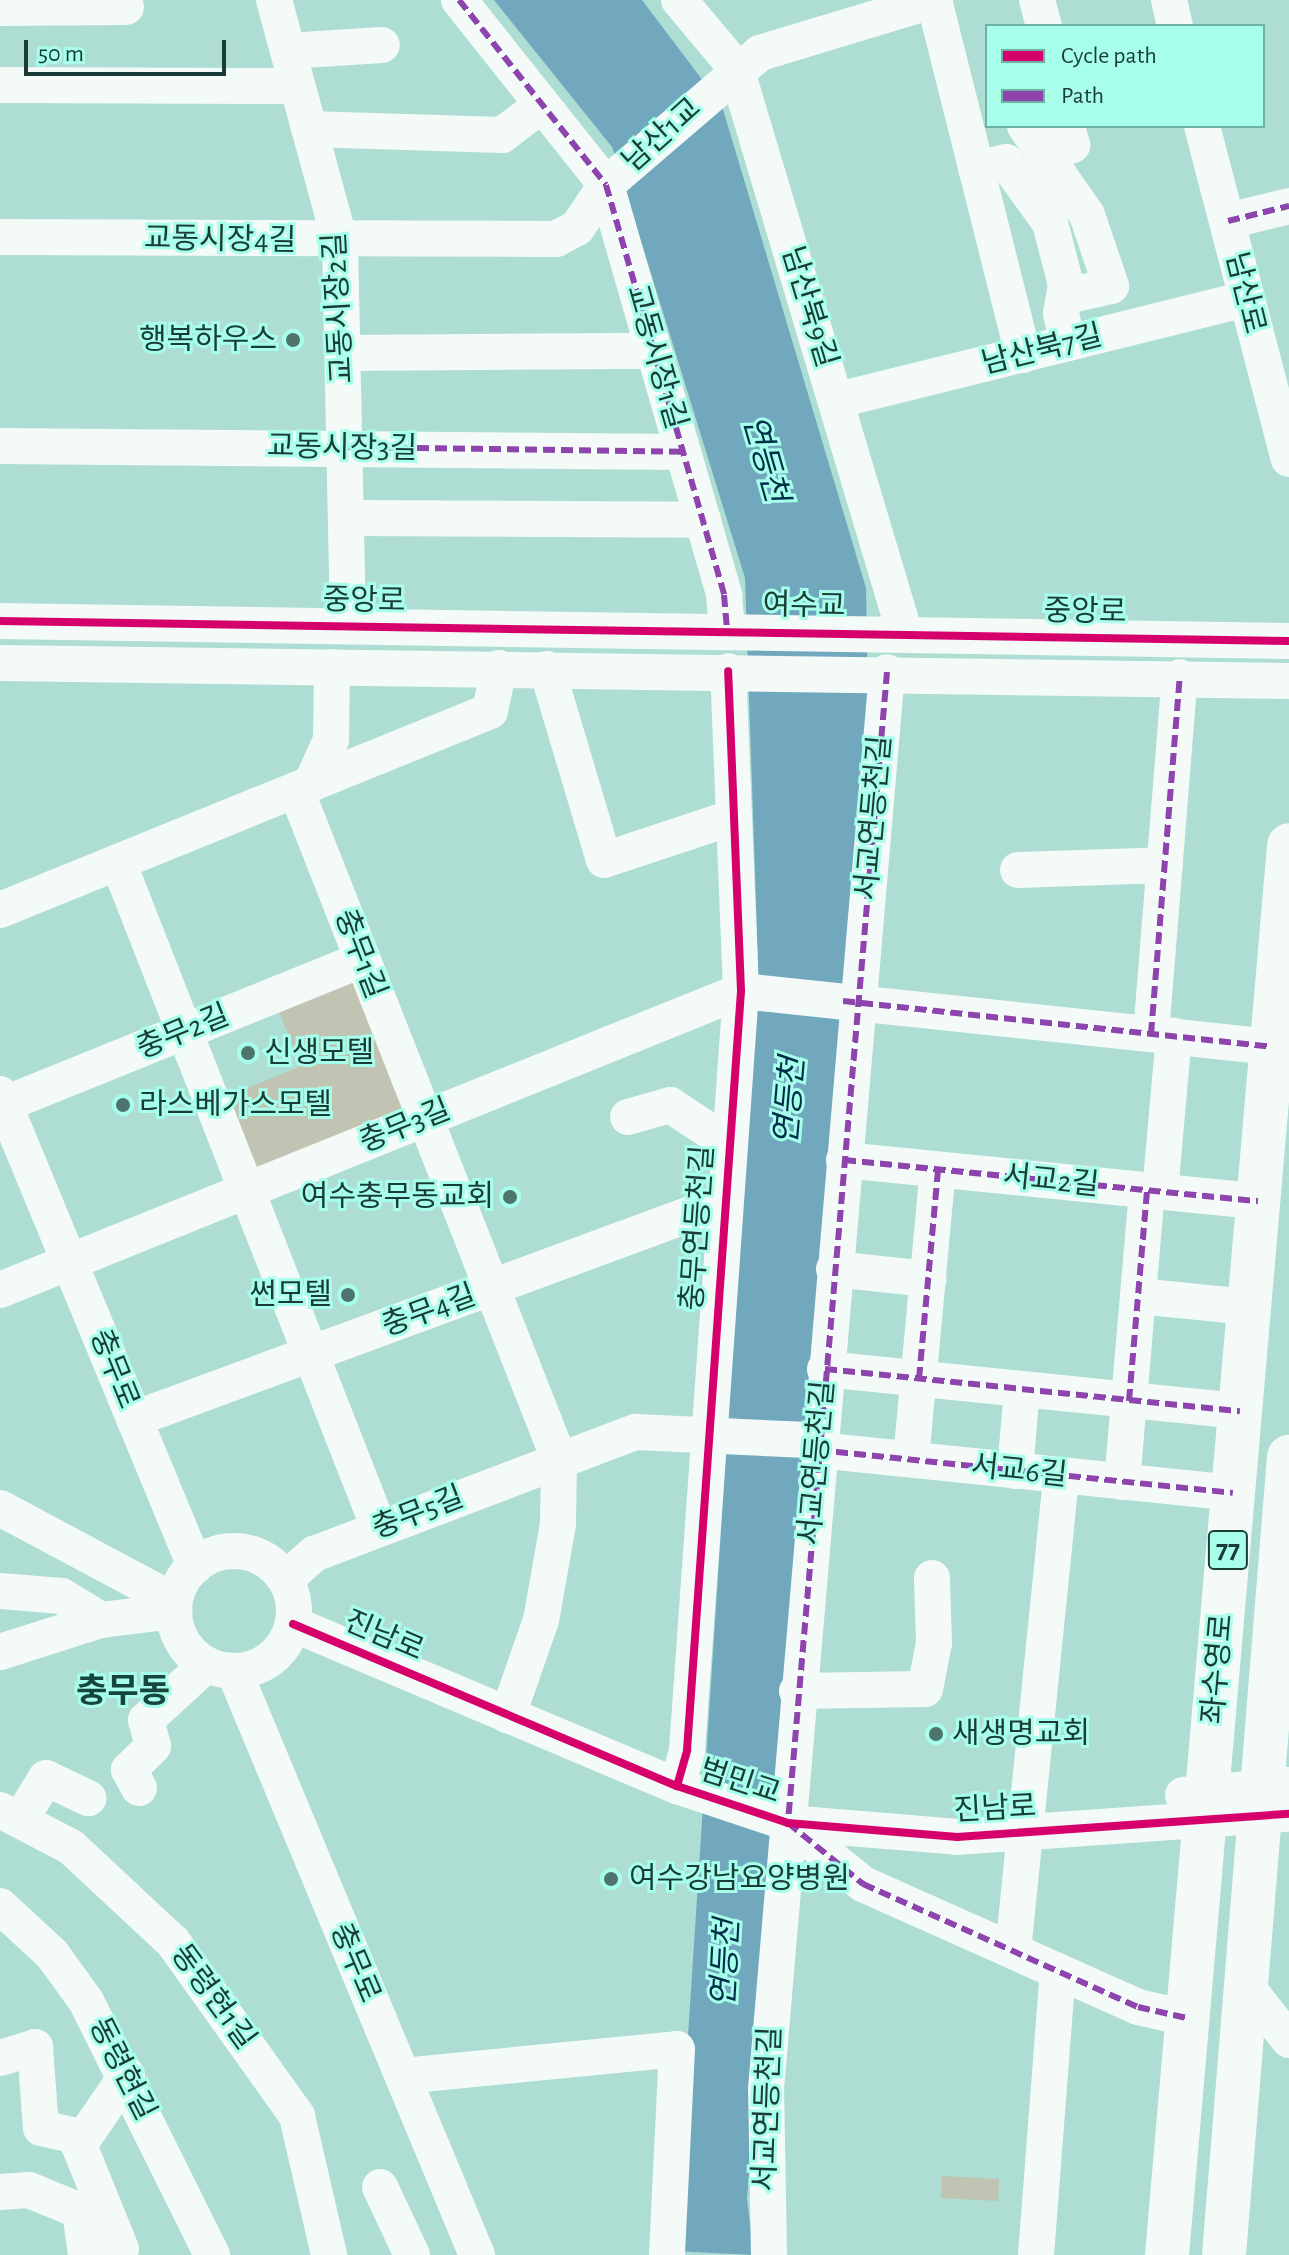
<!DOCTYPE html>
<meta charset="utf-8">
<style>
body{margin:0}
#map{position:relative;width:1289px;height:2255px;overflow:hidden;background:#aeddd3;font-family:"Alegreya Sans","Noto Sans KR",sans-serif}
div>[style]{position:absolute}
.green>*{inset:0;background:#c1c4b2}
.water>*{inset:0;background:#72a8be}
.minor>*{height:36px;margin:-18px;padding:0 18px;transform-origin:18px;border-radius:18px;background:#f3faf8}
.minor>.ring{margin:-18px;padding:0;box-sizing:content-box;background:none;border:36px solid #f3faf8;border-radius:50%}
.major>*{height:44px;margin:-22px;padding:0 22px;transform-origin:22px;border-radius:22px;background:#f3faf8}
.quiet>*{height:6px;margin-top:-3px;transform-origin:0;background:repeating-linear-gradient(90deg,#8e44ad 0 12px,transparent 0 18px)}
.cycleway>*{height:8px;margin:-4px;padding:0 4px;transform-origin:4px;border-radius:4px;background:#d6006c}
.dots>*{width:22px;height:22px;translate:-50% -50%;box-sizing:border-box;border:4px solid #a7ffeb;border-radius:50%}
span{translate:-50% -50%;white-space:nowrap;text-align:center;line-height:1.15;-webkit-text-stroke:6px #a7ffeb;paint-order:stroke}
.shield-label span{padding:2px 6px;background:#a7ffeb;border:2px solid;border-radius:6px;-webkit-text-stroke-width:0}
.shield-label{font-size:28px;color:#193d36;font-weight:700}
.street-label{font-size:30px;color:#193d36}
.poi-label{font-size:30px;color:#193d36}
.right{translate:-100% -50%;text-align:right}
.left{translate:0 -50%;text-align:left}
.water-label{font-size:32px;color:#002f49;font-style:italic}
.quarter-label{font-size:34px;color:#16453c;font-weight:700}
.legend{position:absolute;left:985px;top:24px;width:280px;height:104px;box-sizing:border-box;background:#a7ffeb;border:2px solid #6eb1a3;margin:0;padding:10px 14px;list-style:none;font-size:24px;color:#193d36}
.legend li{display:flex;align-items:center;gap:16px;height:40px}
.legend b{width:40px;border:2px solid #6eb1a3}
.scale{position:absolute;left:24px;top:40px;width:202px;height:36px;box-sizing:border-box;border:4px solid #193d36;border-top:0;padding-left:10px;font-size:24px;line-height:28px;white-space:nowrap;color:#193d36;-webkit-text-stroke:6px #a7ffeb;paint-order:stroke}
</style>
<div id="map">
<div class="green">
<i style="clip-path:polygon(356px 970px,412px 1108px,251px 1173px,221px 1099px,301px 1066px,275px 1002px)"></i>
<i style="clip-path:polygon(942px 2176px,999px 2179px,998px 2201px,941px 2198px)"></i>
</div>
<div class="water">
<i style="clip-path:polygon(494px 0,642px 0,722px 106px,866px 588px,868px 701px,747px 2199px,754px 2255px,674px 2251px,758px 962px,745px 578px,612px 147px)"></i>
</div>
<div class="minor">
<i style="left:274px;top:0;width:250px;rotate:74.7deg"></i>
<i style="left:340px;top:241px;width:384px;rotate:88.8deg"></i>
<i style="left:459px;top:0;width:236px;rotate:51.5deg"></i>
<i style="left:606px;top:185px;width:427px;rotate:73.9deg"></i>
<i style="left:724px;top:595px;width:34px;rotate:85deg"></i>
<i style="left:679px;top:0;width:89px;rotate:50deg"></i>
<i style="left:736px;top:68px;width:588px;rotate:73.38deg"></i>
<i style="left:934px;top:0;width:366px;rotate:75.9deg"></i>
<i style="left:1037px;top:0;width:27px;rotate:75deg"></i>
<i style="left:1169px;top:0;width:27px;rotate:77deg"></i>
<i style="left:0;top:8px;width:126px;rotate:-0.5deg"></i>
<i style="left:288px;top:51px;width:94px;rotate:-3.7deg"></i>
<i style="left:0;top:85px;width:297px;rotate:0.2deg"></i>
<i style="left:1025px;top:126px;width:108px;rotate:55.1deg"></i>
<i style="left:1087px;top:215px;width:75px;rotate:71.3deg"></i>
<i style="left:1111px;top:286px;width:45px;rotate:167.2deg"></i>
<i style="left:1202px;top:126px;width:344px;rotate:75.4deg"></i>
<i style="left:309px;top:129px;width:193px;rotate:1.8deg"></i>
<i style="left:502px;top:135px;width:50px;rotate:-36.9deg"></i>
<i style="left:1042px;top:155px;width:32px;rotate:-18deg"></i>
<i style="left:1072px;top:145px;width:20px;rotate:-105deg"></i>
<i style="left:976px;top:169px;width:31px;rotate:-13deg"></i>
<i style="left:1006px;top:162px;width:75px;rotate:54.2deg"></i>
<i style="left:1050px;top:223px;width:64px;rotate:75.5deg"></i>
<i style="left:1066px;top:285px;width:29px;rotate:100deg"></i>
<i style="left:1061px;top:314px;width:30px;rotate:76deg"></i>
<i style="left:1228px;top:221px;width:63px;rotate:-13.8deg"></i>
<i style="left:0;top:237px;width:556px;rotate:0.21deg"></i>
<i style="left:556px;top:239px;width:24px;rotate:-28deg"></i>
<i style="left:577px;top:228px;width:52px;rotate:-56deg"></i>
<i style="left:606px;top:185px;width:203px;rotate:-40.6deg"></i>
<i style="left:760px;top:53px;width:183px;rotate:-16.8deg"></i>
<i style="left:343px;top:353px;width:311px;rotate:-0.4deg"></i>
<i style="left:838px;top:400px;width:419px;rotate:-13.9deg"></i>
<i style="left:0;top:446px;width:683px;rotate:0.5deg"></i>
<i style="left:346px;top:518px;width:357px;rotate:0.3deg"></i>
<i style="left:0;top:621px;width:1289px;rotate:0.89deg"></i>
<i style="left:0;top:663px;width:1289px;rotate:0.8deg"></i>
<i style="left:547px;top:669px;width:199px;rotate:73.4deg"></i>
<i style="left:604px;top:860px;width:137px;rotate:-18.3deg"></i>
<i style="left:311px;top:784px;width:48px;rotate:-65.6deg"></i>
<i style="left:331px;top:740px;width:73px;rotate:-89.2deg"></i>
<i style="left:296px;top:790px;width:719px;rotate:68.54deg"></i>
<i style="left:559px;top:1459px;width:65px;rotate:90.9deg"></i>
<i style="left:558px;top:1524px;width:97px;rotate:100deg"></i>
<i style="left:541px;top:1620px;width:101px;rotate:109.2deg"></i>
<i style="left:118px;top:862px;width:715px;rotate:68.6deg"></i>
<i style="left:1018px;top:870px;width:147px;rotate:-1.9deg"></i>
<i style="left:0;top:910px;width:529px;rotate:-22.1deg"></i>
<i style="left:490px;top:711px;width:44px;rotate:-78.2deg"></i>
<i style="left:1151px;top:1034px;width:358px;rotate:-85.4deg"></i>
<i style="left:0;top:1094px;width:511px;rotate:67.55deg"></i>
<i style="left:0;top:1106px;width:390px;rotate:-22deg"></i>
<i style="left:628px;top:1117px;width:44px;rotate:-15.9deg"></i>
<i style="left:670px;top:1105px;width:69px;rotate:33.2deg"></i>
<i style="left:844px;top:1160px;width:416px;rotate:5.7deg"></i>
<i style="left:1160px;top:1192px;width:157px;rotate:-84.9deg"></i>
<i style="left:834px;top:1269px;width:95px;rotate:6.1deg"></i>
<i style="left:0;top:1290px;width:799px;rotate:-21.97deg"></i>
<i style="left:741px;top:991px;width:534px;rotate:6.02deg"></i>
<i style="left:1138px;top:1296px;width:112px;rotate:5.7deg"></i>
<i style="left:825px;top:1369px;width:417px;rotate:5.8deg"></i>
<i style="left:134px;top:1419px;width:628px;rotate:-20.22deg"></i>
<i style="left:911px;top:1459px;width:290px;rotate:-84.7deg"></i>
<i style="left:1015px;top:1471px;width:82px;rotate:-85.1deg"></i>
<i style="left:1122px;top:1482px;width:293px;rotate:-85.1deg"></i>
<i style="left:0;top:1508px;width:197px;rotate:28.1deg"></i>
<i class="ring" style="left:174px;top:1551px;width:84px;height:84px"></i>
<i style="left:286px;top:1579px;width:38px;rotate:-42deg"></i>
<i style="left:314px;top:1554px;width:344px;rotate:-20.8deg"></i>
<i style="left:636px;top:1432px;width:172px;rotate:2.7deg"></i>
<i style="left:808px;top:1440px;width:14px;rotate:45deg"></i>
<i style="left:818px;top:1450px;width:417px;rotate:5.9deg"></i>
<i style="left:0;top:1591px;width:62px;rotate:4.6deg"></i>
<i style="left:62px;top:1596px;width:46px;rotate:31.6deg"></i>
<i style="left:293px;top:1624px;width:417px;rotate:22.9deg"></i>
<i style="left:677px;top:1786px;width:117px;rotate:18.4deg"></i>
<i style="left:788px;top:1823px;width:170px;rotate:4.7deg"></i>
<i style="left:957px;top:1837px;width:333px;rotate:-4deg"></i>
<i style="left:0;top:1652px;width:106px;rotate:-17.6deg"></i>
<i style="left:101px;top:1620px;width:74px;rotate:-7deg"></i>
<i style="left:234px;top:1671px;width:633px;rotate:67.41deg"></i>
<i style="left:797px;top:1691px;width:128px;rotate:-0.9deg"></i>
<i style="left:925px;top:1689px;width:47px;rotate:-78.9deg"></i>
<i style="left:934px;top:1643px;width:65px;rotate:-91.8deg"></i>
<i style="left:677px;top:1786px;width:37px;rotate:-74deg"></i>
<i style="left:687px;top:1750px;width:761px;rotate:-85.93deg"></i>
<i style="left:741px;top:991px;width:320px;rotate:-92.3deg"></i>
<i style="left:139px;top:1788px;width:21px;rotate:-119deg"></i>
<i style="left:129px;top:1770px;width:34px;rotate:-45deg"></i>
<i style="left:153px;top:1746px;width:27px;rotate:-105deg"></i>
<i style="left:146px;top:1720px;width:81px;rotate:-42.5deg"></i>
<i style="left:1183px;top:1795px;width:106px;rotate:-5.4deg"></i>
<i style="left:0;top:1810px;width:80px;rotate:27.5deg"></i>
<i style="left:71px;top:1847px;width:139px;rotate:43deg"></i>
<i style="left:173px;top:1942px;width:214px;rotate:54.5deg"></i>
<i style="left:297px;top:2116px;width:143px;rotate:77deg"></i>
<i style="left:20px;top:1820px;width:49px;rotate:-58.2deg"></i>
<i style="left:46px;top:1778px;width:47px;rotate:25.5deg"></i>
<i style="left:788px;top:1823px;width:97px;rotate:39.1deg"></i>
<i style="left:863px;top:1884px;width:301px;rotate:24.1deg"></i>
<i style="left:1138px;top:2007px;width:50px;rotate:12.7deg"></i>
<i style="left:0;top:1906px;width:71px;rotate:42.7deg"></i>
<i style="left:52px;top:1954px;width:58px;rotate:54.1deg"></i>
<i style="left:86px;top:2001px;width:284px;rotate:63.6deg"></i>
<i style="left:1013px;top:1951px;width:478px;rotate:-84.2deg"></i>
<i style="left:1246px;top:1986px;width:69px;rotate:51.5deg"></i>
<i style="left:0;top:2058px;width:37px;rotate:-17deg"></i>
<i style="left:35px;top:2047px;width:81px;rotate:85.8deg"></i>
<i style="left:41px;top:2128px;width:41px;rotate:12.7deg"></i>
<i style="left:403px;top:2076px;width:275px;rotate:-5.6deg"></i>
<i style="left:677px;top:2049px;width:206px;rotate:92.8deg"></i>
<i style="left:380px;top:2187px;width:75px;rotate:64.8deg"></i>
<i style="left:0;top:2192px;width:29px;rotate:-4deg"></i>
<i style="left:29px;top:2190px;width:55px;rotate:22.4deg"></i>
<i style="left:80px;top:2211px;width:44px;rotate:82.2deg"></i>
<i style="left:121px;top:2249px;width:112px;rotate:-112deg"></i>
<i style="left:79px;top:2145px;width:85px;rotate:-55.6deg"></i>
<i style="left:769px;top:2255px;width:166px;rotate:-91deg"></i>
<i style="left:766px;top:2089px;width:1422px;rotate:-85.12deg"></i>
<i style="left:1036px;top:2255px;width:285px;rotate:-85.6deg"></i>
</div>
<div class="major">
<i style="left:1167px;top:2255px;width:1415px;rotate:-85.05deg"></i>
<i style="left:1224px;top:2255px;width:801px;rotate:-85.34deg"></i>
</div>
<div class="quiet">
<i style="left:459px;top:0;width:236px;rotate:51.5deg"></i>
<i style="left:606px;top:185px;width:427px;rotate:73.9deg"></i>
<i style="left:724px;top:595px;width:34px;rotate:85deg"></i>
<i style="left:1228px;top:221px;width:63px;rotate:-13.8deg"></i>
<i style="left:345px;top:447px;width:338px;rotate:0.8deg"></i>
<i style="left:887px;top:672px;width:1155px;rotate:94.92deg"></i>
<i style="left:788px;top:1823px;width:97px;rotate:39.1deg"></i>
<i style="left:863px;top:1884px;width:301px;rotate:24.1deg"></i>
<i style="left:1138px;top:2007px;width:50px;rotate:12.7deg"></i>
<i style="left:843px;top:1001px;width:431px;rotate:6.1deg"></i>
<i style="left:1151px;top:1034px;width:358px;rotate:-85.4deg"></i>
<i style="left:844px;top:1160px;width:416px;rotate:5.7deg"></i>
<i style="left:825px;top:1369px;width:417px;rotate:5.8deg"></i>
<i style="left:919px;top:1379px;width:210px;rotate:-84.8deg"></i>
<i style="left:1129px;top:1401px;width:212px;rotate:-85.1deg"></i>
<i style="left:808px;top:1440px;width:14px;rotate:45deg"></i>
<i style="left:818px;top:1450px;width:417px;rotate:5.9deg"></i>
</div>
<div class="cycleway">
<i style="left:0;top:621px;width:1289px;rotate:0.89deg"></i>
<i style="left:293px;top:1624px;width:417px;rotate:22.9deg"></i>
<i style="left:677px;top:1786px;width:117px;rotate:18.4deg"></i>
<i style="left:788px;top:1823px;width:170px;rotate:4.7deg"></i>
<i style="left:957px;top:1837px;width:333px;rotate:-4deg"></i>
<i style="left:677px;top:1786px;width:37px;rotate:-74deg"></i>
<i style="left:687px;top:1750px;width:761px;rotate:-85.93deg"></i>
<i style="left:741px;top:991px;width:320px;rotate:-92.3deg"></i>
</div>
<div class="dots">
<i style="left:293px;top:340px;background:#4d756d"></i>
<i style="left:248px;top:1053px;background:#4d756d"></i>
<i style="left:123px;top:1105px;background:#4d756d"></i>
<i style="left:510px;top:1197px;background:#4d756d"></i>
<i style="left:348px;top:1295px;background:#4d756d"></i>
<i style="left:936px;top:1734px;background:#4d756d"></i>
<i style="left:611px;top:1879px;background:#4d756d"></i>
</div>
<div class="shield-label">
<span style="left:1228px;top:1550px">77</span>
</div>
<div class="street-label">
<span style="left:662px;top:135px;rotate:-42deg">남산1교</span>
<span style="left:220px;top:240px;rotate:1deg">교동시장4길</span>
<span style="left:1245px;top:293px;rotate:76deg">남산로</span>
<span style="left:809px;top:307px;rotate:73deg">남산북9길</span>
<span style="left:339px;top:308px;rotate:-93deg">교동시장2길</span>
<span style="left:1042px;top:350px;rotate:-14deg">남산북7길</span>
<span style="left:656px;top:357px;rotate:74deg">교동시장1길</span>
<span style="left:342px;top:448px;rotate:1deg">교동시장3길</span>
<span style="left:364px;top:601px;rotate:1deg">중앙로</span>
<span style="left:804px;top:606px;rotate:1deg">여수교</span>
<span style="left:1085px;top:612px;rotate:1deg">중앙로</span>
<span style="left:874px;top:818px;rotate:-85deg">서교연등천길</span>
<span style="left:360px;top:954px;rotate:69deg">충무1길</span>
<span style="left:183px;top:1032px;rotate:-22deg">충무2길</span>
<span style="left:405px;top:1126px;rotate:-22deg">충무3길</span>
<span style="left:1051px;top:1181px;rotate:6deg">서교2길</span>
<span style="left:698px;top:1228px;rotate:-86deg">충무연등천길</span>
<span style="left:429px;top:1311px;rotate:-20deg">충무4길</span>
<span style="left:114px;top:1369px;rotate:68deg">충무로</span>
<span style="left:817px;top:1463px;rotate:-85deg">서교연등천길</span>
<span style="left:1019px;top:1471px;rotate:6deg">서교6길</span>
<span style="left:418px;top:1513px;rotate:-21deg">충무5길</span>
<span style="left:384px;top:1636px;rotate:23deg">진남로</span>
<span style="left:1218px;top:1669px;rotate:-85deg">좌수영로</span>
<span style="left:740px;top:1782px;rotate:18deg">범민교</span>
<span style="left:995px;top:1809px;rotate:-3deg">진남로</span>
<span style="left:355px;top:1963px;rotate:67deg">충무로</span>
<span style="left:213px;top:1997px;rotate:54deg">동령현1길</span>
<span style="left:122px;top:2069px;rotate:63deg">동령현길</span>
<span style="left:768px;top:2109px;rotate:-88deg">서교연등천길</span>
</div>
<div class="poi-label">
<span class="right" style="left:277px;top:340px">행복하우스</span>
<span class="left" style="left:264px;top:1053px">신생모텔</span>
<span class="left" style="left:139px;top:1105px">라스베가스모텔</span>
<span class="right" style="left:494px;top:1197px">여수충무동교회</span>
<span class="right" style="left:332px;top:1295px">썬모텔</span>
<span class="left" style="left:952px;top:1734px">새생명교회</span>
<span class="left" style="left:629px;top:1879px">여수강남요양병원</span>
</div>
<div class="water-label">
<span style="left:765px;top:459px;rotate:74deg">연등천</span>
<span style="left:790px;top:1101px;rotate:-85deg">연등천</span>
<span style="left:726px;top:1963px;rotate:-87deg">연등천</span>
</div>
<div class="quarter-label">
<span style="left:123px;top:1693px">충무동</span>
</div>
<ul class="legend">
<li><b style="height:10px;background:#d6006c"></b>Cycle path</li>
<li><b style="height:10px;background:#8e44ad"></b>Path</li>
</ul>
<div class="scale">50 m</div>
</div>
